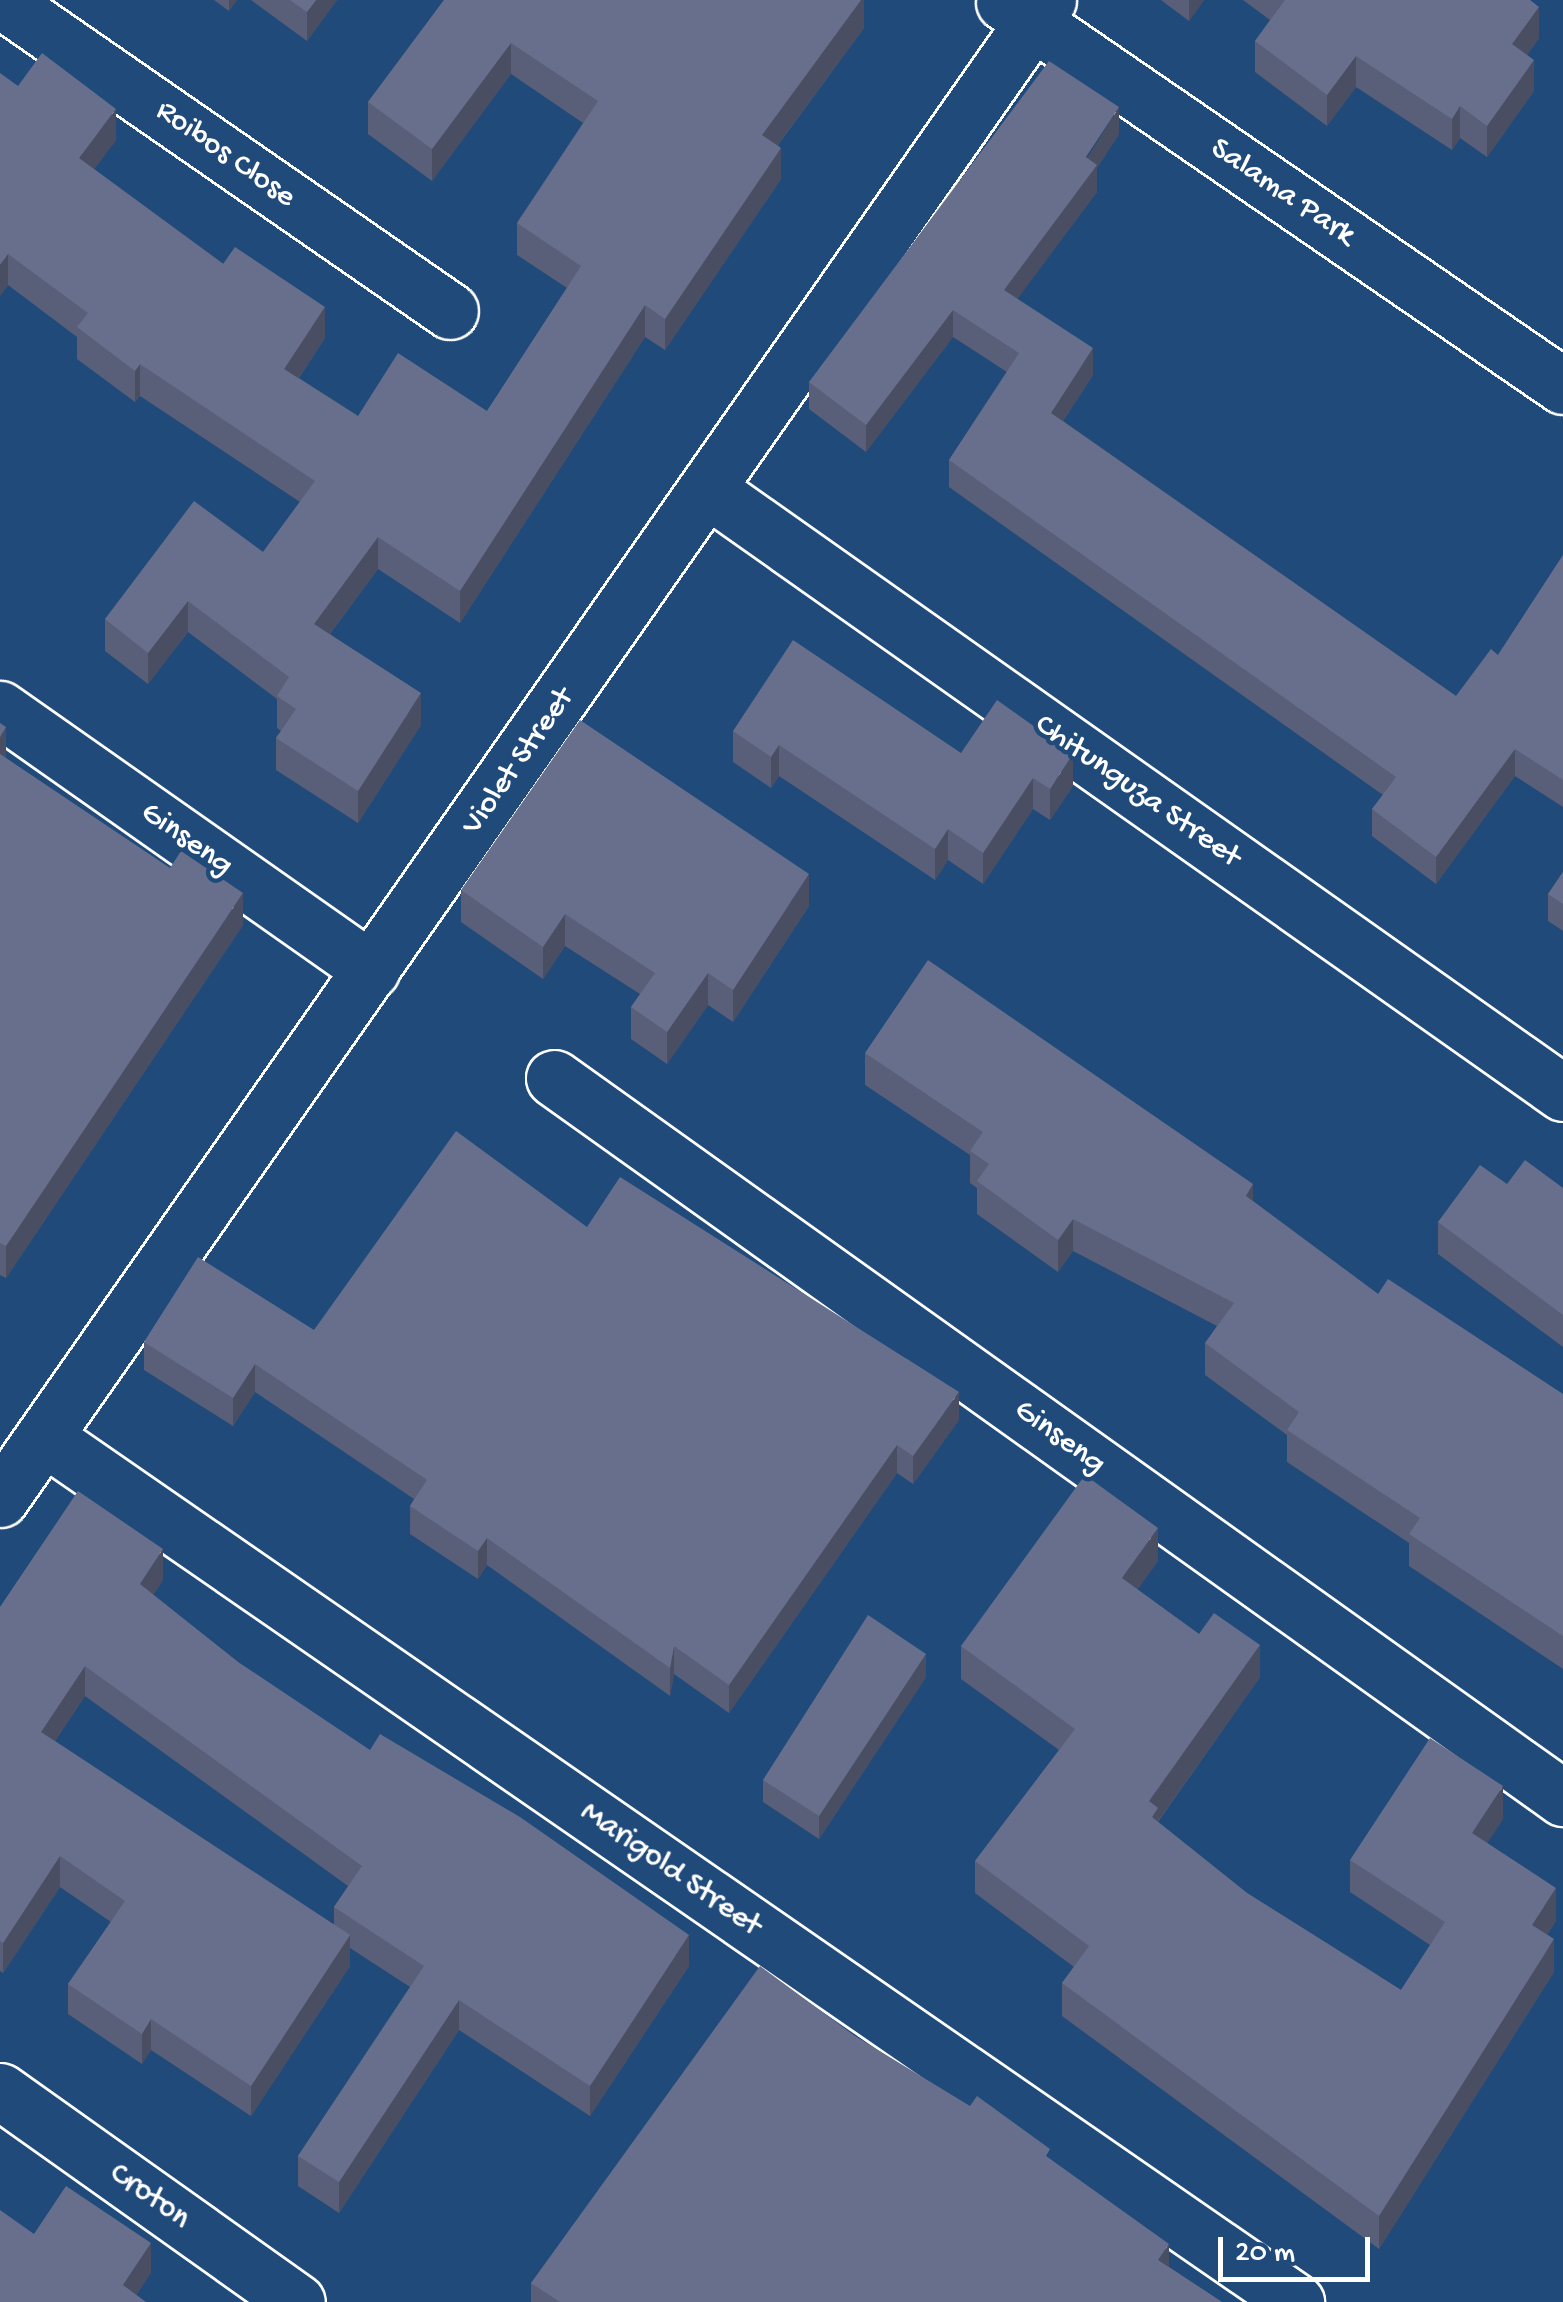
<!DOCTYPE html>
<style>
body{margin:0}
#map{position:relative;width:1563px;height:2302px;overflow:hidden;background:#1f4a7a;font-family:"Gochi Hand",sans-serif}
div>[style]{position:absolute}
.roads{filter:drop-shadow(2px 0 #fff) drop-shadow(-2px 0 #fff) drop-shadow(0 2px #fff) drop-shadow(0 -2px #fff)}
.minor>*{height:55px;margin:-27.5px;padding:0 27.5px;transform-origin:27.5px;border-radius:27.5px;background:#1f4a7a}
.wall>*{inset:0;background:#595f78}
.shaded-wall>*{inset:0;background:#494e62}
.building>*{inset:0;background:#686f8c}
span{translate:-50% -50%;white-space:nowrap;text-align:center;line-height:1.15;-webkit-text-stroke:9px #1f4a7a;paint-order:stroke}
.street-label{font-size:32px;color:#fff}
.scale{position:absolute;left:1218px;top:2237px;width:152px;height:45px;box-sizing:border-box;border:5px solid #fff;border-top:0;padding-left:12px;font-size:30px;line-height:35px;white-space:nowrap;color:#fff;-webkit-text-stroke:8px #1f4a7a;paint-order:stroke}
</style>
<div id="map">
<div class="roads">
<div class="minor">
<i style="left:1px;top:0;width:546px;rotate:34.71deg"></i>
<i style="left:1004px;top:2px;width:678px;rotate:34.49deg"></i>
<i style="left:710px;top:491px;width:1044px;rotate:35.21deg"></i>
<i style="left:0;top:709px;width:454px;rotate:35.1deg"></i>
<i style="left:554px;top:1078px;width:1240px;rotate:35.51deg"></i>
<i style="left:44px;top:1437px;width:1522px;rotate:34.64deg"></i>
<i style="left:0;top:1499px;width:1829px;rotate:-55.04deg"></i>
<i style="left:0;top:2091px;width:364px;rotate:35.4deg"></i>
</div>
</div>
<div class="wall">
<i style="clip-path:polygon(214px 0,237px 0,229px 11px)"></i>
<i style="clip-path:polygon(251px 0,337px 0,307px 41px)"></i>
<i style="clip-path:polygon(444px 0,864px 0,864px 28px,778px 145px,781px 179px,665px 350px,645px 337px,460px 623px,378px 569px,330px 634px,421px 725px,358px 823px,276px 770px,276px 738px,281px 731px,277px 728px,277px 699px,188px 632px,148px 684px,105px 651px,105px 619px,263px 552px,300px 502px,140px 396px,135px 402px,77px 359px,77px 337px,8px 285px,0 296px,18px 86px,116px 140px,94px 169px,325px 338px,299px 378px,358px 416px,487px 411px,567px 288px,517px 255px,517px 223px,583px 123px,511px 74px,432px 181px,368px 134px,368px 102px)"></i>
<i style="clip-path:polygon(1161px 0,1204px 0,1189px 21px)"></i>
<i style="clip-path:polygon(1243px 0,1530px 0,1539px 38px,1527px 55px,1534px 91px,1487px 157px,1460px 138px,1452px 150px,1356px 87px,1327px 126px,1255px 72px,1255px 41px,1270px 20px)"></i>
<i style="clip-path:polygon(1119px 134px,1097px 168px,1097px 192px,1017px 299px,1093px 375px,1063px 421px,1456px 696px,1498px 655px,1563px 555px,1563px 807px,1515px 776px,1436px 884px,1372px 836px,1372px 809px,1383px 795px,949px 487px,949px 460px,1007px 372px,953px 337px,866px 452px,809px 409px,809px 382px)"></i>
<i style="clip-path:polygon(0 723px,6px 758px,243px 925px,6px 1278px,0 1275px)"></i>
<i style="clip-path:polygon(733px 731px,961px 753px,1073px 786px,1050px 820px,1033px 809px,983px 884px,948px 860px,935px 880px,779px 776px,771px 788px,733px 762px)"></i>
<i style="clip-path:polygon(1563px 872px,1563px 931px,1548px 921px,1548px 894px)"></i>
<i style="clip-path:polygon(461px 890px,809px 906px,733px 1022px,708px 1005px,667px 1064px,631px 1039px,631px 1007px,640px 994px,565px 946px,543px 979px,461px 922px)"></i>
<i style="clip-path:polygon(865px 1053px,1253px 1201px,1378px 1294px,1563px 1394px,1563px 1669px,1409px 1566px,1409px 1543px,1287px 1462px,1287px 1435px,1205px 1375px,1205px 1343px,1217px 1326px,1073px 1251px,1058px 1272px,977px 1214px,977px 1188px,970px 1183px,970px 1155px,865px 1085px)"></i>
<i style="clip-path:polygon(1507px 1184px,1563px 1188px,1563px 1347px,1438px 1254px,1438px 1222px)"></i>
<i style="clip-path:polygon(587px 1227px,959px 1420px,913px 1484px,897px 1473px,729px 1713px,674px 1674px,670px 1696px,487px 1565px,478px 1579px,410px 1534px,410px 1506px,414px 1499px,255px 1392px,233px 1426px,144px 1370px,144px 1342px,314px 1330px)"></i>
<i style="clip-path:polygon(1158px 1561px,1137px 1590px,1260px 1677px,1158px 1822px,1247px 1893px,1401px 1990px,1430px 1945px,1350px 1892px,1350px 1860px,1503px 1819px,1487px 1843px,1556px 1921px,1547px 1935px,1554px 1972px,1379px 2249px,1062px 2016px,1062px 1983px,1074px 1967px,975px 1893px,975px 1861px,1059px 1750px,961px 1679px,961px 1646px)"></i>
<i style="clip-path:polygon(evenodd,163px 1580px,153px 1595px,238px 1662px,689px 1966px,590px 2116px,459px 2030px,339px 2213px,298px 2186px,298px 2156px,410px 1987px,350px 1948px,350px 1966px,251px 2116px,151px 2050px,142px 2064px,68px 2014px,68px 1984px,111px 1922px,60px 1887px,3px 1973px,0 1971px,0 1607px,163px 1580px,85px 1696px,348px 1886px,334px 1907px,334px 1925px,55px 1741px,85px 1696px)"></i>
<i style="clip-path:polygon(926px 1677px,819px 1839px,763px 1802px,763px 1780px)"></i>
<i style="clip-path:polygon(855px 2036px,1050px 2159px,1169px 2267px,1222px 2302px,531px 2302px,531px 2283px)"></i>
</div>
<div class="shaded-wall">
<i style="clip-path:polygon(229px 0,237px 0,229px 11px)"></i>
<i style="clip-path:polygon(316px 0,337px 0,307px 41px,307px 12px)"></i>
<i style="clip-path:polygon(861px 0,864px 0,864px 28px,762px 166px,762px 135px)"></i>
<i style="clip-path:polygon(1189px 0,1204px 0,1189px 21px)"></i>
<i style="clip-path:polygon(1539px 7px,1539px 38px,1512px 76px,1512px 44px)"></i>
<i style="clip-path:polygon(511px 43px,511px 74px,432px 181px,432px 149px)"></i>
<i style="clip-path:polygon(1356px 56px,1356px 87px,1327px 126px,1327px 95px)"></i>
<i style="clip-path:polygon(1534px 60px,1534px 91px,1487px 157px,1487px 126px)"></i>
<i style="clip-path:polygon(1460px 106px,1460px 138px,1452px 150px,1452px 119px)"></i>
<i style="clip-path:polygon(1119px 107px,1119px 134px,1097px 168px,1097px 192px,1004px 317px,1004px 290px)"></i>
<i style="clip-path:polygon(116px 109px,116px 140px,79px 190px,79px 158px)"></i>
<i style="clip-path:polygon(781px 148px,781px 179px,665px 350px,665px 319px)"></i>
<i style="clip-path:polygon(8px 254px,8px 285px,0 296px,0 265px)"></i>
<i style="clip-path:polygon(645px 305px,645px 337px,460px 623px,460px 591px)"></i>
<i style="clip-path:polygon(325px 307px,325px 338px,284px 400px,284px 369px)"></i>
<i style="clip-path:polygon(953px 310px,953px 337px,866px 452px,866px 425px)"></i>
<i style="clip-path:polygon(1093px 348px,1093px 375px,1051px 440px,1051px 413px)"></i>
<i style="clip-path:polygon(140px 364px,140px 396px,135px 402px,135px 371px)"></i>
<i style="clip-path:polygon(378px 537px,378px 569px,314px 655px,314px 624px)"></i>
<i style="clip-path:polygon(188px 601px,188px 632px,148px 684px,148px 653px)"></i>
<i style="clip-path:polygon(421px 693px,421px 725px,358px 823px,358px 791px)"></i>
<i style="clip-path:polygon(6px 727px,6px 759px,0 769px,0 737px)"></i>
<i style="clip-path:polygon(779px 745px,779px 776px,771px 788px,771px 757px)"></i>
<i style="clip-path:polygon(1515px 749px,1515px 776px,1436px 884px,1436px 857px)"></i>
<i style="clip-path:polygon(1073px 754px,1073px 786px,1050px 820px,1050px 789px)"></i>
<i style="clip-path:polygon(1033px 778px,1033px 809px,983px 884px,983px 853px)"></i>
<i style="clip-path:polygon(948px 829px,948px 860px,935px 880px,935px 849px)"></i>
<i style="clip-path:polygon(809px 874px,809px 906px,733px 1022px,733px 990px)"></i>
<i style="clip-path:polygon(243px 893px,243px 925px,6px 1278px,6px 1246px)"></i>
<i style="clip-path:polygon(565px 914px,565px 946px,543px 979px,543px 947px)"></i>
<i style="clip-path:polygon(708px 973px,708px 1005px,667px 1064px,667px 1032px)"></i>
<i style="clip-path:polygon(1253px 1184px,1253px 1216px,1246px 1196px)"></i>
<i style="clip-path:polygon(1073px 1219px,1073px 1251px,1058px 1272px,1058px 1240px)"></i>
<i style="clip-path:polygon(255px 1364px,255px 1392px,233px 1426px,233px 1398px)"></i>
<i style="clip-path:polygon(959px 1392px,959px 1420px,913px 1484px,913px 1456px)"></i>
<i style="clip-path:polygon(897px 1445px,897px 1473px,729px 1713px,729px 1685px)"></i>
<i style="clip-path:polygon(1158px 1528px,1158px 1561px,1122px 1611px,1122px 1578px)"></i>
<i style="clip-path:polygon(487px 1538px,487px 1565px,478px 1579px,478px 1551px)"></i>
<i style="clip-path:polygon(163px 1549px,163px 1580px,140px 1615px,140px 1584px)"></i>
<i style="clip-path:polygon(1260px 1645px,1260px 1677px,1158px 1821px,1158px 1841px,1149px 1801px)"></i>
<i style="clip-path:polygon(674px 1646px,674px 1674px,670px 1696px,670px 1668px)"></i>
<i style="clip-path:polygon(926px 1654px,926px 1677px,819px 1839px,819px 1816px)"></i>
<i style="clip-path:polygon(85px 1666px,85px 1696px,41px 1762px,41px 1732px)"></i>
<i style="clip-path:polygon(1503px 1786px,1503px 1819px,1472px 1866px,1472px 1833px)"></i>
<i style="clip-path:polygon(60px 1856px,60px 1887px,3px 1973px,3px 1943px)"></i>
<i style="clip-path:polygon(1556px 1888px,1556px 1921px,1532px 1958px,1532px 1925px)"></i>
<i style="clip-path:polygon(350px 1935px,350px 1966px,251px 2116px,251px 2086px)"></i>
<i style="clip-path:polygon(689px 1935px,689px 1966px,590px 2116px,590px 2086px)"></i>
<i style="clip-path:polygon(1554px 1939px,1554px 1972px,1379px 2249px,1379px 2216px)"></i>
<i style="clip-path:polygon(459px 2000px,459px 2030px,339px 2213px,339px 2182px)"></i>
<i style="clip-path:polygon(151px 2019px,151px 2050px,142px 2064px,142px 2034px)"></i>
<i style="clip-path:polygon(151px 2243px,151px 2273px,132px 2302px,123px 2285px)"></i>
<i style="clip-path:polygon(1169px 2244px,1169px 2276px,1158px 2260px)"></i>
</div>
<div class="building">
<i style="clip-path:polygon(290px 0,316px 0,307px 12px)"></i>
<i style="clip-path:polygon(444px 0,861px 0,762px 135px,781px 148px,665px 319px,645px 305px,460px 591px,378px 537px,314px 624px,421px 693px,358px 791px,276px 738px,296px 709px,277px 696px,289px 677px,188px 601px,148px 653px,105px 619px,194px 501px,263px 552px,315px 481px,140px 364px,135px 371px,77px 327px,88px 313px,8px 254px,0 265px,0 73px,18px 86px,42px 53px,116px 109px,79px 158px,223px 264px,235px 247px,325px 307px,284px 369px,358px 416px,398px 353px,487px 411px,581px 266px,517px 223px,598px 101px,511px 43px,432px 149px,368px 102px)"></i>
<i style="clip-path:polygon(1285px 0,1530px 0,1539px 7px,1512px 44px,1534px 60px,1487px 126px,1460px 106px,1452px 119px,1356px 56px,1327px 95px,1255px 41px)"></i>
<i style="clip-path:polygon(1049px 61px,1119px 107px,1086px 157px,1097px 165px,1004px 290px,1093px 348px,1051px 413px,1456px 696px,1491px 649px,1498px 655px,1563px 555px,1563px 780px,1515px 749px,1436px 857px,1372px 809px,1396px 777px,949px 460px,1019px 353px,953px 310px,866px 425px,809px 382px)"></i>
<i style="clip-path:polygon(793px 640px,961px 753px,997px 700px,1073px 754px,1050px 789px,1033px 778px,983px 853px,948px 829px,935px 849px,779px 745px,771px 757px,733px 731px)"></i>
<i style="clip-path:polygon(580px 720px,809px 874px,733px 990px,708px 973px,667px 1032px,631px 1007px,655px 973px,565px 914px,543px 947px,461px 890px)"></i>
<i style="clip-path:polygon(0 723px,6px 727px,0 737px)"></i>
<i style="clip-path:polygon(0 754px,170px 868px,181px 851px,243px 893px,6px 1246px,0 1243px)"></i>
<i style="clip-path:polygon(1563px 872px,1563px 904px,1548px 894px)"></i>
<i style="clip-path:polygon(928px 960px,1253px 1184px,1246px 1196px,1378px 1294px,1388px 1279px,1563px 1394px,1563px 1636px,1409px 1534px,1420px 1518px,1287px 1430px,1299px 1412px,1205px 1343px,1234px 1303px,1073px 1219px,1058px 1240px,977px 1181px,989px 1164px,970px 1151px,983px 1132px,865px 1053px)"></i>
<i style="clip-path:polygon(456px 1131px,587px 1227px,620px 1177px,959px 1392px,913px 1456px,897px 1445px,729px 1685px,674px 1646px,670px 1668px,487px 1538px,478px 1551px,410px 1506px,427px 1480px,255px 1364px,233px 1398px,144px 1342px,198px 1257px,314px 1330px)"></i>
<i style="clip-path:polygon(1525px 1160px,1563px 1188px,1563px 1315px,1438px 1222px,1480px 1165px,1507px 1184px)"></i>
<i style="clip-path:polygon(1085px 1475px,1158px 1528px,1122px 1578px,1199px 1634px,1214px 1613px,1260px 1645px,1149px 1801px,1158px 1808px,1152px 1817px,1247px 1893px,1401px 1990px,1445px 1922px,1350px 1860px,1430px 1738px,1503px 1786px,1472px 1833px,1556px 1888px,1532px 1925px,1554px 1939px,1379px 2216px,1062px 1983px,1089px 1946px,975px 1861px,1075px 1729px,961px 1646px)"></i>
<i style="clip-path:polygon(78px 1491px,163px 1549px,140px 1584px,238px 1662px,370px 1750px,380px 1734px,520px 1817px,689px 1935px,590px 2086px,459px 2000px,339px 2182px,298px 2156px,424px 1966px,334px 1907px,362px 1866px,85px 1666px,41px 1732px,350px 1935px,251px 2086px,151px 2019px,142px 2034px,68px 1984px,125px 1901px,60px 1856px,3px 1943px,0 1941px,0 1607px)"></i>
<i style="clip-path:polygon(868px 1615px,926px 1654px,819px 1816px,763px 1780px)"></i>
<i style="clip-path:polygon(760px 1966px,855px 2036px,970px 2106px,977px 2096px,1050px 2149px,1046px 2156px,1169px 2244px,1158px 2260px,1222px 2302px,560px 2302px,531px 2283px)"></i>
<i style="clip-path:polygon(66px 2186px,151px 2243px,123px 2285px,146px 2302px,0 2302px,0 2210px,34px 2234px)"></i>
</div>
<div class="street-label">
<span style="left:225px;top:155px;rotate:35deg">Roibos Close</span>
<span style="left:1282px;top:193px;rotate:34deg">Salama Park</span>
<span style="left:519px;top:762px;rotate:-55deg">Violet Street</span>
<span style="left:1137px;top:792px;rotate:35deg">Chitunguza Street</span>
<span style="left:186px;top:840px;rotate:35deg">Ginseng</span>
<span style="left:1059px;top:1438px;rotate:36deg">Ginseng</span>
<span style="left:670px;top:1870px;rotate:35deg">Marigold Street</span>
<span style="left:149px;top:2197px;rotate:35deg">Croton</span>
</div>
<div class="scale">20 m</div>
</div>
